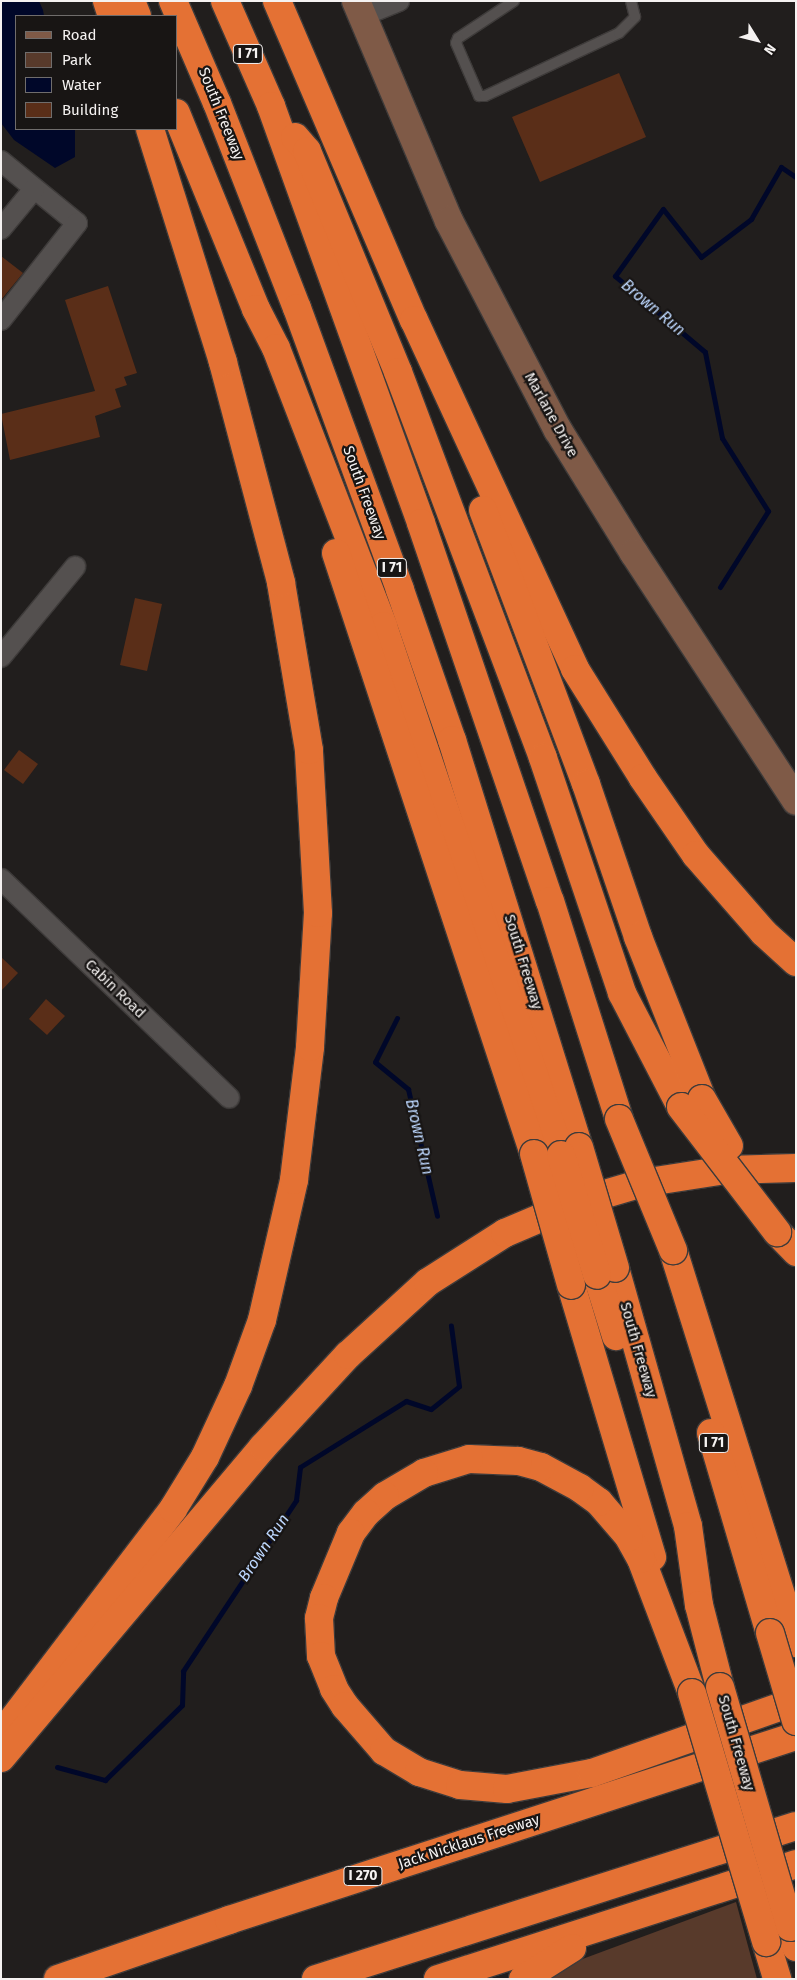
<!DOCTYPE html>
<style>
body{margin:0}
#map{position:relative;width:797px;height:1980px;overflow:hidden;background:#211e1d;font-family:"Fira Sans",sans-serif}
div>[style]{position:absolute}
.green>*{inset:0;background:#583a2b}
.water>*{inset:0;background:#000729}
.stream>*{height:5px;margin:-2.5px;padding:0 2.5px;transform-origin:2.5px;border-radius:2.5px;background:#000729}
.building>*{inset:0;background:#5a2e18}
.roads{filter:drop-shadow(1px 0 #3e3b3a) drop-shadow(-1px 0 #3e3b3a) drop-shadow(0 1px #3e3b3a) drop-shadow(0 -1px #3e3b3a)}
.lane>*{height:10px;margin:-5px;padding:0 5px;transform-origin:5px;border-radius:5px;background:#54504f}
.street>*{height:20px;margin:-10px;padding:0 10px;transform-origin:10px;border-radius:10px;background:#54504f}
.secondary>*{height:28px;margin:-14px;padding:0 14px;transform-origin:14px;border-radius:14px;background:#7f5a47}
.highway>*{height:28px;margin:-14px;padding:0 14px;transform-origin:14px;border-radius:14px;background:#e47134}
.bridges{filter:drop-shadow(1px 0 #3e3b3a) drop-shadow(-1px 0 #3e3b3a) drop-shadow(0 1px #3e3b3a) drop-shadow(0 -1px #3e3b3a)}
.highway-bridge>*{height:28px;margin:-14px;padding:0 14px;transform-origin:14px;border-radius:14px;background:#e47134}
span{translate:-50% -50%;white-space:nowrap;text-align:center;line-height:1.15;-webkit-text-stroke:4.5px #181514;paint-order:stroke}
.shield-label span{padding:1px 4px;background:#181514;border:1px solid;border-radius:4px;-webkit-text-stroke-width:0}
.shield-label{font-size:14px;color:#f5f2f1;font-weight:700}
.street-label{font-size:15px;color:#f5f2f1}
.water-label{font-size:16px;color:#bdd7fe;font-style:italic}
.frame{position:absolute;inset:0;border:2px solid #f5f2f1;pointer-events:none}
.legend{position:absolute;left:15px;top:15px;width:162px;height:115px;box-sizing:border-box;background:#181514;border:1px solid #706d6c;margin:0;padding:6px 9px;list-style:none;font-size:15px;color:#f5f2f1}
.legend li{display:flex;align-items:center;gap:10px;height:25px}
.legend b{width:25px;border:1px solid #706d6c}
.north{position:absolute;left:732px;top:15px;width:50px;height:50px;-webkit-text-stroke:4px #181514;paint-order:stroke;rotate:126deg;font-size:14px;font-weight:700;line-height:20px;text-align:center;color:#f5f2f1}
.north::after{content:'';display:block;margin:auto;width:18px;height:22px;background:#f5f2f1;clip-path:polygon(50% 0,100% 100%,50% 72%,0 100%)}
</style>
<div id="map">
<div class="green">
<i style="clip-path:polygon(736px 1902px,757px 1979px,540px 1979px,561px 1967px)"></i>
</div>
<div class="water">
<i style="clip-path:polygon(1px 1px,39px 1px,43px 10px,44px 16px,16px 16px,16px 129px,75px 129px,75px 157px,55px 168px,14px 140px,1px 123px)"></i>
</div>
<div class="stream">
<i style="left:720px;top:587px;width:90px;rotate:-57.7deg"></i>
<i style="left:768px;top:511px;width:86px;rotate:-122.2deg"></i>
<i style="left:722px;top:438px;width:88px;rotate:-101.2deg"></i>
<i style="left:705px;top:352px;width:118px;rotate:-139.8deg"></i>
<i style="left:615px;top:276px;width:82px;rotate:-54.4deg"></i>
<i style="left:663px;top:209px;width:61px;rotate:51.6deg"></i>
<i style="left:701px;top:257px;width:63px;rotate:-37.2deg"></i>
<i style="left:751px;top:219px;width:60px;rotate:-60deg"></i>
<i style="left:781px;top:167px;width:18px;rotate:34deg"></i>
<i style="left:397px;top:1018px;width:49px;rotate:116.6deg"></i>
<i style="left:375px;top:1062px;width:43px;rotate:39.3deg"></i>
<i style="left:408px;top:1089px;width:130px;rotate:77.1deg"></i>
<i style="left:57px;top:1767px;width:50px;rotate:15.2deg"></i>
<i style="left:105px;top:1780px;width:107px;rotate:-44.2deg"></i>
<i style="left:182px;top:1705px;width:34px;rotate:-88deg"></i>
<i style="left:183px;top:1671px;width:205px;rotate:-56.5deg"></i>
<i style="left:296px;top:1500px;width:33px;rotate:-83deg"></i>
<i style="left:300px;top:1467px;width:125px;rotate:-31.9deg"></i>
<i style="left:406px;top:1401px;width:26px;rotate:18deg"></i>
<i style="left:431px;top:1409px;width:36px;rotate:-39deg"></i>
<i style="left:459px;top:1386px;width:61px;rotate:-97.6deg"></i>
</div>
<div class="building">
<i style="clip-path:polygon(619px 73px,646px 137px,540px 182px,512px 117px)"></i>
<i style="clip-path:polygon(1px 256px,23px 273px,1px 300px)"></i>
<i style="clip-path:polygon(108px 286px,137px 373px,124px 377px,127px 385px,115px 389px,121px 407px,95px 416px,100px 437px,10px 460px,1px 414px,95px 391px,65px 300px)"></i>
<i style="clip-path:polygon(135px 598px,162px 604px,147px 671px,120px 665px)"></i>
<i style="clip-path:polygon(19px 750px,38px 764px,23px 784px,4px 770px)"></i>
<i style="clip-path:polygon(1px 957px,18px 973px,1px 991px)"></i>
<i style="clip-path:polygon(46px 999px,65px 1016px,47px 1035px,29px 1019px)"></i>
</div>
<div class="roads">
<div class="lane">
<i style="left:514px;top:1px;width:67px;rotate:146.5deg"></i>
<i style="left:458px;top:38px;width:5px;rotate:112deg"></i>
<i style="left:456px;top:43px;width:58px;rotate:66.5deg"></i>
<i style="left:479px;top:96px;width:6px"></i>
<i style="left:485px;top:96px;width:148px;rotate:-25.2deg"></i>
<i style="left:619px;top:33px;width:23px;rotate:-45deg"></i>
<i style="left:635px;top:17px;width:16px;rotate:-104deg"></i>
</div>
<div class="street">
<i style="left:362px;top:16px;width:40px;rotate:-22deg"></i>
<i style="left:1px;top:161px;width:98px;rotate:39.2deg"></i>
<i style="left:77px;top:223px;width:123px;rotate:128.1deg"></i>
<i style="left:1px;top:229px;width:52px;rotate:-50.5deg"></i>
<i style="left:1px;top:657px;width:117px;rotate:-50.6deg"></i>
<i style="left:1px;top:879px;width:316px;rotate:43.8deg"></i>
</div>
<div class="secondary">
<i style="left:356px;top:1px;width:239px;rotate:67.1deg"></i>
<i style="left:449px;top:221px;width:236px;rotate:62.5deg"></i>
<i style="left:558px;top:430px;width:145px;rotate:58.3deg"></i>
<i style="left:634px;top:553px;width:296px;rotate:56.8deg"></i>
</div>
<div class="highway">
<i style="left:107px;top:1px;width:16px;rotate:72deg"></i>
<i style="left:131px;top:1px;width:16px;rotate:68deg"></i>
<i style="left:173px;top:1px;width:111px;rotate:66.7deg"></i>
<i style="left:217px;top:103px;width:220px;rotate:68.7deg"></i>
<i style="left:297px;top:308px;width:300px;rotate:69.9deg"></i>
<i style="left:400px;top:590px;width:159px;rotate:70.9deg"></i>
<i style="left:452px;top:740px;width:426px;rotate:72.7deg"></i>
<i style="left:225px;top:1px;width:115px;rotate:66.3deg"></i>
<i style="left:271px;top:106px;width:443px;rotate:70.2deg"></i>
<i style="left:421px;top:523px;width:399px;rotate:71.2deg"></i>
<i style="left:550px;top:901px;width:229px;rotate:72.4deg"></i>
<i style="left:277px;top:1px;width:347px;rotate:66.8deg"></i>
<i style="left:414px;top:320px;width:384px;rotate:65.2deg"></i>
<i style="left:575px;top:669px;width:128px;rotate:58deg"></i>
<i style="left:643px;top:778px;width:93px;rotate:55.5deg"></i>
<i style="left:696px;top:855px;width:103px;rotate:48.9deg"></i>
<i style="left:764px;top:933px;width:43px;rotate:42.2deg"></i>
<i style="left:176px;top:113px;width:212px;rotate:67.8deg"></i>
<i style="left:256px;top:309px;width:44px;rotate:62.9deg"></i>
<i style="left:276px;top:348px;width:298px;rotate:68.9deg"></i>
<i style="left:383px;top:626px;width:558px;rotate:71.4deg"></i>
<i style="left:295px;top:137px;width:18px;rotate:49deg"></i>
<i style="left:307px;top:151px;width:239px;rotate:67.6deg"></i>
<i style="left:398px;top:372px;width:412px;rotate:69.4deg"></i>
<i style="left:543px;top:758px;width:248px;rotate:71.4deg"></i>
<i style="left:622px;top:993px;width:128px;rotate:62.6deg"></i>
<i style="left:483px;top:510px;width:293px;rotate:69.4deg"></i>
<i style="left:586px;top:784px;width:162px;rotate:71.2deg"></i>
<i style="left:638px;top:937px;width:174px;rotate:68.4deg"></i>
<i style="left:336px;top:553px;width:633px;rotate:71.77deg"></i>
<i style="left:777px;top:1232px;width:28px;rotate:46deg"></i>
<i style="left:673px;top:1250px;width:412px;rotate:72.6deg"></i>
<i style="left:615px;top:1268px;width:268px;rotate:74.2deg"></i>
<i style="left:688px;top:1526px;width:80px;rotate:82.1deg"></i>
<i style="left:699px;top:1605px;width:85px;rotate:75.6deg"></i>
<i style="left:597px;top:1275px;width:64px;rotate:72.7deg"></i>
<i style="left:571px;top:1285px;width:284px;rotate:73.4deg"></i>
<i style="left:711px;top:1433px;width:209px;rotate:73.6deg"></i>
<i style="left:692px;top:1693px;width:143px;rotate:-110.8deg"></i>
<i style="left:641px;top:1559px;width:25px;rotate:-119deg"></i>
<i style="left:629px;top:1537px;width:46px;rotate:-130.6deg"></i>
<i style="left:599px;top:1502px;width:24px;rotate:-144deg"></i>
<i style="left:580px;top:1488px;width:44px;rotate:-151.7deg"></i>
<i style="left:541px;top:1467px;width:24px;rotate:-165deg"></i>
<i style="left:518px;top:1461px;width:49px;rotate:-177.7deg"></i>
<i style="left:469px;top:1459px;width:47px;rotate:162.7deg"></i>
<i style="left:424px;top:1473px;width:45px;rotate:149.5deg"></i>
<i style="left:385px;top:1496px;width:25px;rotate:138deg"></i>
<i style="left:366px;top:1513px;width:25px;rotate:127deg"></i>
<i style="left:351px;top:1533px;width:70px;rotate:112.6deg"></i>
<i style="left:324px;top:1598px;width:21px;rotate:104deg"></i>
<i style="left:319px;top:1618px;width:38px;rotate:87deg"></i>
<i style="left:321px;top:1656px;width:35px;rotate:68deg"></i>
<i style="left:334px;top:1689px;width:20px;rotate:57deg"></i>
<i style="left:345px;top:1706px;width:60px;rotate:49.1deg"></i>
<i style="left:384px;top:1751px;width:41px;rotate:31deg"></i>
<i style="left:419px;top:1772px;width:43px;rotate:17.6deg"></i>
<i style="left:460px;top:1785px;width:47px;rotate:4.9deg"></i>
<i style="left:507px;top:1789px;width:86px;rotate:-10.7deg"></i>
<i style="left:592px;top:1773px;width:216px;rotate:-19.4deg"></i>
<i style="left:1px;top:1735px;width:284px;rotate:-52.7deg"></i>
<i style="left:173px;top:1509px;width:61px;rotate:-58.4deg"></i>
<i style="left:205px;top:1457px;width:78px;rotate:-65.1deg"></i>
<i style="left:238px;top:1386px;width:70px;rotate:-70deg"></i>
<i style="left:262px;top:1320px;width:144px;rotate:-77.1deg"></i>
<i style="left:294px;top:1180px;width:134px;rotate:-83.1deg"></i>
<i style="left:310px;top:1047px;width:134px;rotate:-86.6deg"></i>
<i style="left:318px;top:913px;width:163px;rotate:-93.2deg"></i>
<i style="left:309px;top:750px;width:170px;rotate:-99.5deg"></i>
<i style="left:281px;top:582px;width:228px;rotate:-104.8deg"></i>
<i style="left:223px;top:362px;width:244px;rotate:-107.4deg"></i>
<i style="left:1px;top:1758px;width:407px;rotate:-49.9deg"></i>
<i style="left:263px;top:1447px;width:125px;rotate:-47.3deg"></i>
<i style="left:348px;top:1355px;width:108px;rotate:-42.4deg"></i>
<i style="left:428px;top:1282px;width:91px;rotate:-32.5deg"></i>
<i style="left:505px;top:1233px;width:79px;rotate:-23deg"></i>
<i style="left:578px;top:1202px;width:67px;rotate:-16.5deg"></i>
<i style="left:642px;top:1183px;width:85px;rotate:-8.8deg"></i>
<i style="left:726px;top:1170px;width:70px;rotate:-1.6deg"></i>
<i style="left:790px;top:1927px;width:21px;rotate:73deg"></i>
<i style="left:766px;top:1942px;width:39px;rotate:73deg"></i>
<i style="left:58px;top:1979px;width:181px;rotate:-19deg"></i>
<i style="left:229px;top:1920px;width:596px;rotate:-17.98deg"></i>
<i style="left:316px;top:1979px;width:504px;rotate:-17.68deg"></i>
<i style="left:438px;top:1979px;width:376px;rotate:-17.8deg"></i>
<i style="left:523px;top:1979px;width:58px;rotate:-32.3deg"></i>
</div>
</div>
<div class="bridges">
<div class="highway-bridge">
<i style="left:702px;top:1099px;width:54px;rotate:60.1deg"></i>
<i style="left:681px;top:1107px;width:158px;rotate:52.5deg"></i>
<i style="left:619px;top:1119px;width:142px;rotate:67.6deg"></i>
<i style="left:579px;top:1147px;width:126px;rotate:73.4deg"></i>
<i style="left:534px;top:1154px;width:136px;rotate:74.2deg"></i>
<i style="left:561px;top:1155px;width:125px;rotate:73.3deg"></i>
<i style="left:770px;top:1633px;width:92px;rotate:73.5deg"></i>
<i style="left:720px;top:1687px;width:250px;rotate:73.7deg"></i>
<i style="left:692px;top:1693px;width:260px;rotate:73.4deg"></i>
</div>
</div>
<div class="shield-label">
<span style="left:248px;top:54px">I 71</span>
<span style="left:392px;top:568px">I 71</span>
<span style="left:714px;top:1443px">I 71</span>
<span style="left:363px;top:1876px">I 270</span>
</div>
<div class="street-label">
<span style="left:221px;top:114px;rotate:68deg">South Freeway</span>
<span style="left:551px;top:415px;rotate:61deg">Marlane Drive</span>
<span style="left:364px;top:493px;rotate:70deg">South Freeway</span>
<span style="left:523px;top:962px;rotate:73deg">South Freeway</span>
<span style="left:115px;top:989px;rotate:44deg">Cabin Road</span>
<span style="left:638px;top:1350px;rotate:74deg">South Freeway</span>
<span style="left:736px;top:1743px;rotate:74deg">South Freeway</span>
<span style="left:469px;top:1842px;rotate:-18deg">Jack Nicklaus Freeway</span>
</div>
<div class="water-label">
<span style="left:653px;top:308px;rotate:40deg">Brown Run</span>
<span style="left:419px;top:1137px;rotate:77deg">Brown Run</span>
<span style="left:264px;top:1548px;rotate:-56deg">Brown Run</span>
</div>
<div class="frame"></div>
<ul class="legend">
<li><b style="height:6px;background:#7f5a47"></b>Road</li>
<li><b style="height:14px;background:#583a2b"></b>Park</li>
<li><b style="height:14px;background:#000729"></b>Water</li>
<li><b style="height:14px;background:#5a2e18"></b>Building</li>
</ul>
<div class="north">N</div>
</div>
